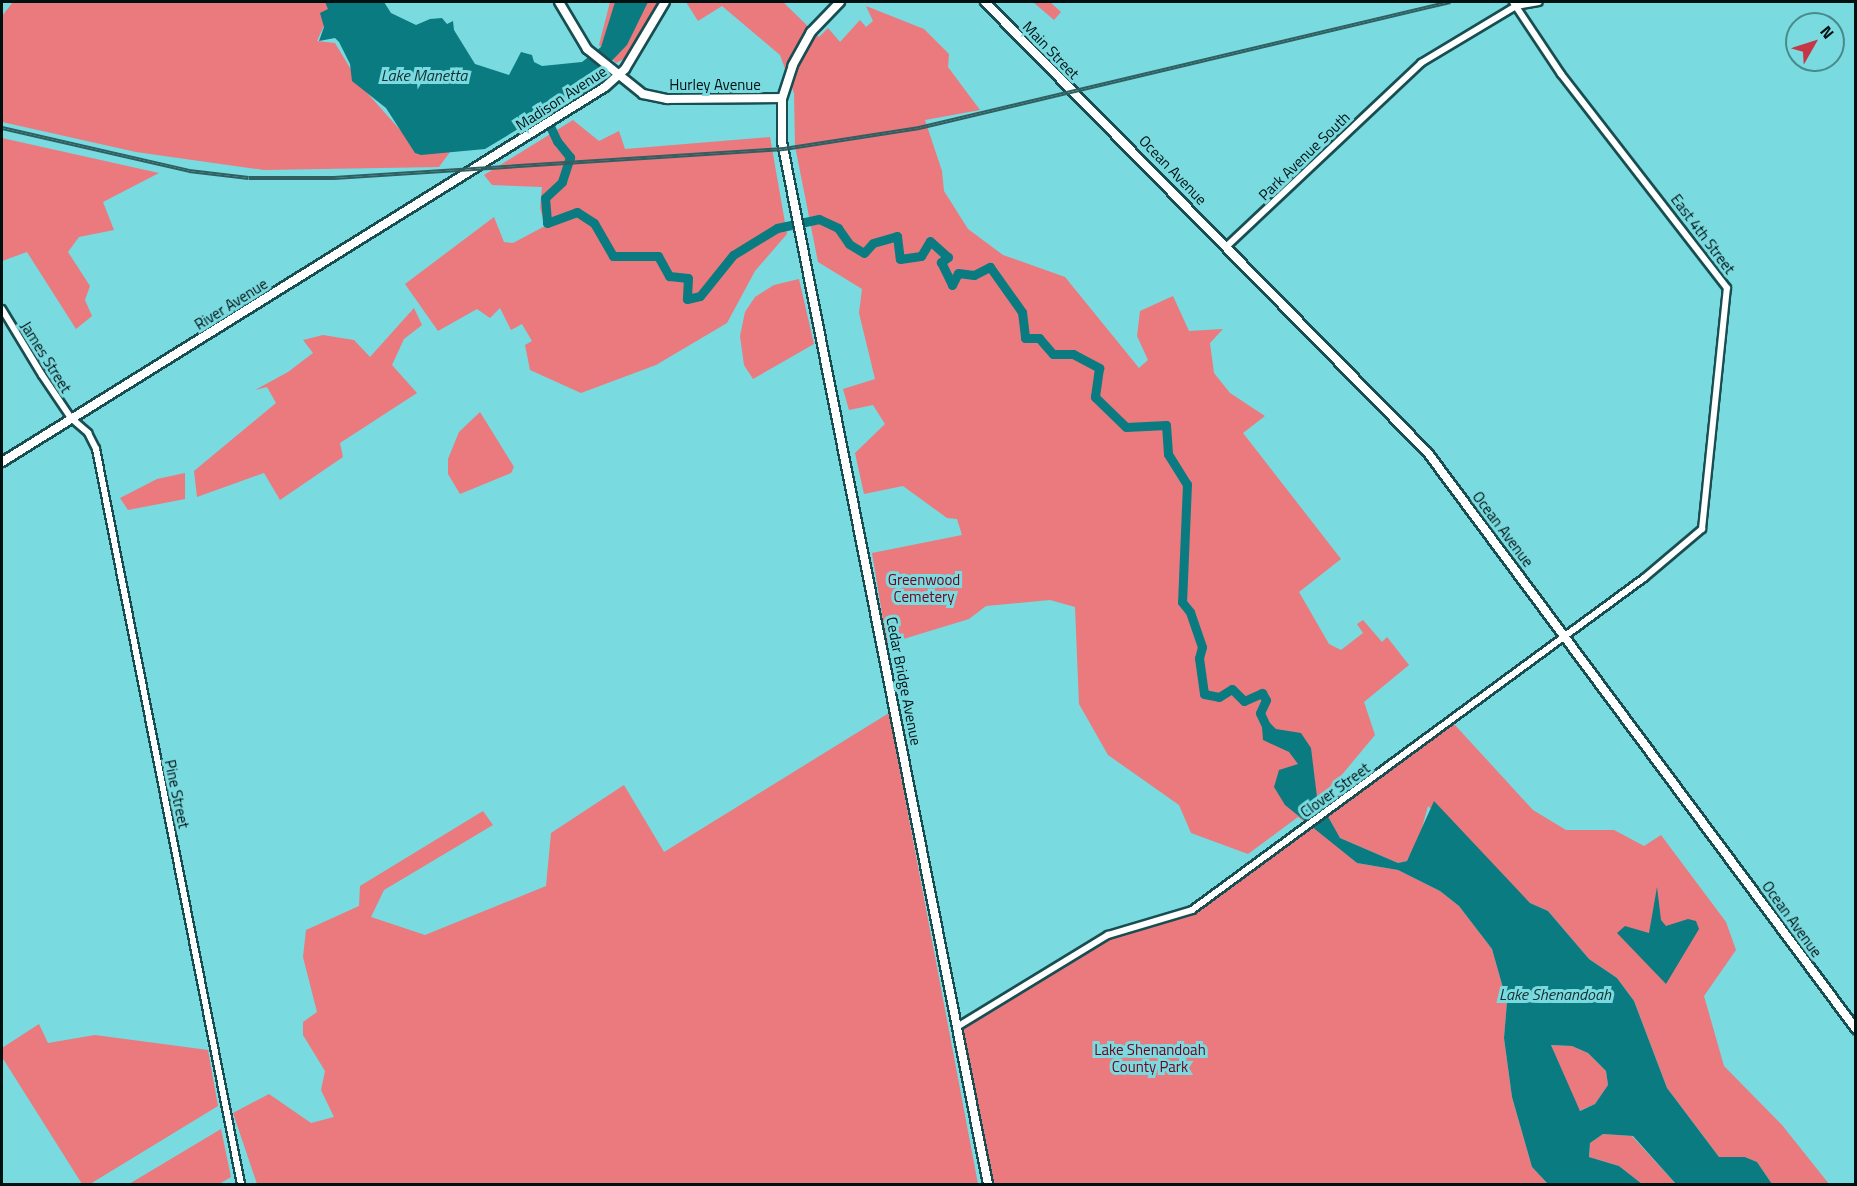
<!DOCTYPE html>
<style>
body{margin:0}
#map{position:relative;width:1857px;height:1186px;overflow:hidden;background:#79dadf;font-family:"Titillium Web",sans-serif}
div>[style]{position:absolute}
.green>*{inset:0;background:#ea7a7d}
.water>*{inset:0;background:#0a7c81}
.river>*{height:9px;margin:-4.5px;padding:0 4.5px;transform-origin:4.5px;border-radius:4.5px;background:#0a7c81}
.roads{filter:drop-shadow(2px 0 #184e51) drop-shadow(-2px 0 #184e51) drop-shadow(0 2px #184e51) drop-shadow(0 -2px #184e51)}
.tertiary>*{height:6px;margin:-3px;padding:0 3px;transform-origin:3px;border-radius:3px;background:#fff}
.primary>*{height:8px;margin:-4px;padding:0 4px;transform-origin:4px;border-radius:4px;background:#fff}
.trunk>*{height:8px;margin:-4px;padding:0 4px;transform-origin:4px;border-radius:4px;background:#fff}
.rail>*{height:4px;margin-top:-2px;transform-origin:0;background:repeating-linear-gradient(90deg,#79dadf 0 4.5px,#2f5f61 0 9px);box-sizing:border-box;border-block:2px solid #2f5f61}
span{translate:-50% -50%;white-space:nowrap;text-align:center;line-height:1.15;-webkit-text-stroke:6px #79dadf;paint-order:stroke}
.street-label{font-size:15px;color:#001112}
.park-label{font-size:15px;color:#74001a}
.water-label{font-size:16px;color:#112f30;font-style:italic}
.frame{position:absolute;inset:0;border:3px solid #001112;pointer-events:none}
.north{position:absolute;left:1785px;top:12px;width:60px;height:60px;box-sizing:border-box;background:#79dadf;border:2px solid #498a8d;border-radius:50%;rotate:51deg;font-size:16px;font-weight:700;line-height:24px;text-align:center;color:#001112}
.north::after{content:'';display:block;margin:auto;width:21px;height:27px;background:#c63645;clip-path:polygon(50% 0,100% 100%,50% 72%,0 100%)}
</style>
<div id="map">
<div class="green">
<i style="clip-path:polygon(13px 2px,325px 2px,332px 8px,317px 41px,335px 43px,361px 86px,418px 150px,450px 152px,439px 167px,264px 170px,136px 152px,2px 122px,2px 16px)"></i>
<i style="clip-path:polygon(610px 2px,659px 2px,628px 57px,616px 63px,599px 45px)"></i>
<i style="clip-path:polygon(686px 2px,783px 2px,819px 37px,828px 28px,840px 42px,860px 20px,866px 27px,873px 21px,866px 6px,924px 29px,949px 54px,948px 67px,980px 110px,925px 120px,942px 171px,944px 191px,968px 229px,1003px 255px,1065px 277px,1139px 368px,1148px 360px,1137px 336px,1140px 311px,1173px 296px,1189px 331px,1223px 329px,1210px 343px,1214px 373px,1230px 393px,1265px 416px,1243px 433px,1341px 559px,1299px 592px,1329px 644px,1341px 650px,1363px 633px,1357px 624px,1363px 620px,1382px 642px,1387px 637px,1409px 665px,1364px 702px,1375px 735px,1320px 801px,1327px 817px,1454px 724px,1533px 810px,1566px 830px,1614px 830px,1644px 846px,1661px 835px,1726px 922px,1736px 950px,1704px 996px,1724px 1066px,1782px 1125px,1829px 1184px,1772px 1184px,1757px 1162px,1745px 1157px,1719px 1157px,1667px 1088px,1634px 1001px,1617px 978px,1589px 959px,1548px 911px,1530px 903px,1428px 806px,1419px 839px,1407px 861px,1398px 863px,1340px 838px,1329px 824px,1300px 816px,1357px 863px,1398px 870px,1440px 891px,1459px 906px,1492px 949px,1507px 1002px,1504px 1038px,1512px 1097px,1532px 1167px,1548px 1184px,988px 1184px,957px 1027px,1096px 941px,1196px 914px,1312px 828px,1298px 817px,1248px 854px,1191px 833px,1179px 805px,1108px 755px,1079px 704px,1075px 607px,1050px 600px,986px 606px,969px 619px,887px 644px,872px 553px,962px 535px,957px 519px,947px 518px,903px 486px,864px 494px,855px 453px,885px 424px,873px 405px,849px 410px,843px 389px,875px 379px,859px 313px,862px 289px,818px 262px,795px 146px,794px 93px,780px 55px,722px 6px,698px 21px)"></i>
<i style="clip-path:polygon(1033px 2px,1050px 2px,1061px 12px,1054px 20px)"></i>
<i style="clip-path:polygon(573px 120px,599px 141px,619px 131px,625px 149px,770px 137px,787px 234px,755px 271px,727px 323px,656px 365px,581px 393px,530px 370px,525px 345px,532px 341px,522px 324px,511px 330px,500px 308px,490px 318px,477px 309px,438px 331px,405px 284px,494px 217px,504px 242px,513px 243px,545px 226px,540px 208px,542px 187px,492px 185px,484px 175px)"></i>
<i style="clip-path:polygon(2px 138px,159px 173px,103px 202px,114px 230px,79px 237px,68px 252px,90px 286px,85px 300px,92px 316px,76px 329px,27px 252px,2px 261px)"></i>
<i style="clip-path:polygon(799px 279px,814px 344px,753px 379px,744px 365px,740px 336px,745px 312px,755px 297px,774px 285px)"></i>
<i style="clip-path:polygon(414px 308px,422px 325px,404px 339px,392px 365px,417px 393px,340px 443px,343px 457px,280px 500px,264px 473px,197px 497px,194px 471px,276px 403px,267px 387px,255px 390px,288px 372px,313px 353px,303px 340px,323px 335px,354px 340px,370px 357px)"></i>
<i style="clip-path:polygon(480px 412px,514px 467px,511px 473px,460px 494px,448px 474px,448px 459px,459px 432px)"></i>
<i style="clip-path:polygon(185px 473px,185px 499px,128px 510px,120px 498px,157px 479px)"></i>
<i style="clip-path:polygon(889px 713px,978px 1184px,257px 1184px,233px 1113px,269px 1094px,311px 1123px,334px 1117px,321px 1090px,325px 1071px,303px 1035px,303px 1022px,317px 1012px,303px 957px,306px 930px,359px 906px,360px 886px,483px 811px,493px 825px,384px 890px,371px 917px,425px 935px,546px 886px,551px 833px,624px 785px,664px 852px)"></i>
<i style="clip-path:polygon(39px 1024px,48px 1043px,95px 1035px,208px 1050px,218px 1106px,90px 1184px,82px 1184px,2px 1057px,2px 1048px)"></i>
<i style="clip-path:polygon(1551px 1045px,1572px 1046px,1588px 1053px,1606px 1071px,1608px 1085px,1595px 1104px,1579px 1111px)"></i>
<i style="clip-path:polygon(221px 1129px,231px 1177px,219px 1184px,129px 1184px)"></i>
<i style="clip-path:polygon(1603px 1134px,1632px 1136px,1676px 1184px,1642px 1184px,1619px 1166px,1589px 1157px,1590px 1143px)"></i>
</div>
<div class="water">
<i style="clip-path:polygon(325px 2px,384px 2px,391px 13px,416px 25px,430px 19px,442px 18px,447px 24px,453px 21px,454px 30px,475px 64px,509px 75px,521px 52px,532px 55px,534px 62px,542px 66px,582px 62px,601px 47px,615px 2px,648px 2px,627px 45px,599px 74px,599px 80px,548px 110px,540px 109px,538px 117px,485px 149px,421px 155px,415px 153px,386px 108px,352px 81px,350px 64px,339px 42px,335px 38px,319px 41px,324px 27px,320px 13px,328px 9px)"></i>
<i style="clip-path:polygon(evenodd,1261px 714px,1276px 729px,1301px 733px,1311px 748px,1317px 797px,1340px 838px,1398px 863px,1407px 861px,1434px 801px,1530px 903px,1548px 911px,1589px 959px,1617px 978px,1634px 1001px,1667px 1088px,1719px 1157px,1745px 1157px,1757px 1162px,1772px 1184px,1676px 1184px,1633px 1136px,1603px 1134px,1590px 1143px,1589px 1157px,1619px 1166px,1642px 1184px,1548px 1184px,1532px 1167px,1512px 1097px,1504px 1038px,1507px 1002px,1492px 949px,1459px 906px,1440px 891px,1398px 870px,1357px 863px,1285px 805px,1274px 787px,1279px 770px,1298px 764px,1289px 752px,1263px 740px,1261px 714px,1551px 1045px,1572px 1046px,1588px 1053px,1606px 1071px,1608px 1085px,1595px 1104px,1580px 1111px,1551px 1045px)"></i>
<i style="clip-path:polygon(1657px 887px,1661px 920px,1666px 926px,1688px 919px,1696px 921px,1699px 929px,1666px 984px,1617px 933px,1625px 926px,1649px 933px)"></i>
</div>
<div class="river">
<i style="left:537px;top:99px;width:47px;rotate:64.5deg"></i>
<i style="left:557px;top:141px;width:21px;rotate:51deg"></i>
<i style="left:570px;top:157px;width:26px;rotate:108deg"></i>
<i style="left:562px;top:182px;width:23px;rotate:137deg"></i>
<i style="left:545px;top:198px;width:25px;rotate:85deg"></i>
<i style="left:547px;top:223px;width:32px;rotate:-20deg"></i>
<i style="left:577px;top:212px;width:20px;rotate:33deg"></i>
<i style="left:594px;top:223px;width:38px;rotate:60deg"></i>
<i style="left:613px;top:256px;width:45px"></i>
<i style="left:658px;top:256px;width:23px;rotate:61deg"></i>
<i style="left:669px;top:276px;width:19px;rotate:6deg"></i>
<i style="left:688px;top:278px;width:21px;rotate:93deg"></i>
<i style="left:687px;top:299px;width:13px;rotate:-13deg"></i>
<i style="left:700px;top:296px;width:53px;rotate:-51.2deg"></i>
<i style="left:733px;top:255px;width:52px;rotate:-31.5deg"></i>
<i style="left:777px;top:228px;width:43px;rotate:-12.1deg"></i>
<i style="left:819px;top:219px;width:21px;rotate:25deg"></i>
<i style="left:838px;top:228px;width:19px;rotate:55deg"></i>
<i style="left:849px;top:244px;width:17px;rotate:31deg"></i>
<i style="left:864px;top:253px;width:13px;rotate:-48deg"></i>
<i style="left:873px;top:243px;width:25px;rotate:-16deg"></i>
<i style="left:897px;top:236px;width:23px;rotate:83deg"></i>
<i style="left:900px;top:259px;width:21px;rotate:-8deg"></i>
<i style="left:921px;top:256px;width:17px;rotate:-59deg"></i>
<i style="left:930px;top:241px;width:24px;rotate:42deg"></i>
<i style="left:948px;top:257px;width:9px;rotate:144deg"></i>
<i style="left:941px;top:262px;width:25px;rotate:64deg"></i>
<i style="left:952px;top:285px;width:13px;rotate:-63deg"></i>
<i style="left:958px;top:273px;width:16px;rotate:7deg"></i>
<i style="left:974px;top:275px;width:18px;rotate:-27deg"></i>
<i style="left:990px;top:267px;width:55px;rotate:54.6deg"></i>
<i style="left:1022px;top:312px;width:26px;rotate:83deg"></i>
<i style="left:1025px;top:338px;width:14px"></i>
<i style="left:1039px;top:338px;width:21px;rotate:49deg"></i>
<i style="left:1053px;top:354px;width:20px"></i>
<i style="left:1073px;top:354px;width:30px;rotate:28deg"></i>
<i style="left:1099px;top:368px;width:29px;rotate:98deg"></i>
<i style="left:1095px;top:397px;width:43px;rotate:44.1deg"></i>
<i style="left:1126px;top:427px;width:40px;rotate:-2.9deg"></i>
<i style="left:1166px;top:425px;width:29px;rotate:86deg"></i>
<i style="left:1168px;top:454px;width:36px;rotate:58deg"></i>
<i style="left:1187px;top:484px;width:118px;rotate:92.4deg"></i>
<i style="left:1182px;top:602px;width:13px;rotate:51deg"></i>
<i style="left:1190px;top:612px;width:37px;rotate:71deg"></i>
<i style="left:1202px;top:647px;width:11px;rotate:105deg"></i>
<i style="left:1199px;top:658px;width:36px;rotate:82deg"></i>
<i style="left:1204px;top:694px;width:15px;rotate:11deg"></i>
<i style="left:1219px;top:697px;width:15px;rotate:-32deg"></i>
<i style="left:1232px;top:689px;width:17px;rotate:45deg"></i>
<i style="left:1244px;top:701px;width:20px;rotate:-24deg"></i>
<i style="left:1262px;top:693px;width:8px;rotate:60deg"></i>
<i style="left:1266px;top:700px;width:14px;rotate:115deg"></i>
<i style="left:1260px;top:713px;width:14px;rotate:65deg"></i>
</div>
<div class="roads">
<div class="tertiary">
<i style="left:1227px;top:246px;width:267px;rotate:-43.3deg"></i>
<i style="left:1421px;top:63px;width:111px;rotate:-31deg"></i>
<i style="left:1516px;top:6px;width:23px;rotate:-10deg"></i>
<i style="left:2px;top:309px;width:77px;rotate:58.8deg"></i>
<i style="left:42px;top:375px;width:52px;rotate:56deg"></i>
<i style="left:71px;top:418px;width:23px;rotate:41deg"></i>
<i style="left:88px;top:433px;width:18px;rotate:63deg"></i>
<i style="left:96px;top:449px;width:749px;rotate:78.84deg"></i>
<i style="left:957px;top:1027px;width:177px;rotate:-31.4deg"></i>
<i style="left:1108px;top:935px;width:88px;rotate:-16.6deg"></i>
<i style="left:1192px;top:910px;width:561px;rotate:-36.3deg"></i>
<i style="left:1644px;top:578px;width:76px;rotate:-40.2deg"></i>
<i style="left:1702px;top:529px;width:242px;rotate:-84.1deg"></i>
<i style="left:1727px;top:288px;width:271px;rotate:-127.8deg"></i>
<i style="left:1561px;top:74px;width:87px;rotate:-123.7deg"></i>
</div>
<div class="primary">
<i style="left:559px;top:2px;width:55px;rotate:59.2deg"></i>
<i style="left:587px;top:49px;width:72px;rotate:38.8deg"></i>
<i style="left:643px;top:94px;width:25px;rotate:12deg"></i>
<i style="left:667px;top:99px;width:115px;rotate:-0.5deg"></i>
<i style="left:840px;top:2px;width:42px;rotate:134deg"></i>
<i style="left:811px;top:32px;width:38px;rotate:119deg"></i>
<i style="left:793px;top:65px;width:35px;rotate:108deg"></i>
<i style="left:782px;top:98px;width:44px;rotate:90deg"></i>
<i style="left:782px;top:142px;width:1062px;rotate:78.82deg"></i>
<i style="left:985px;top:2px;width:632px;rotate:45.51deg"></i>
<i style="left:1428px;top:453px;width:718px;rotate:53.39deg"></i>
</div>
<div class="trunk">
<i style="left:2px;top:462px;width:710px;rotate:-31.88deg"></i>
<i style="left:605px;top:87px;width:27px;rotate:-42deg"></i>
<i style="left:625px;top:69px;width:78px;rotate:-59.2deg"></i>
</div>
</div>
<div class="rail">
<i style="left:2px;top:128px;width:192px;rotate:12.9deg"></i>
<i style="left:189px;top:171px;width:60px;rotate:6.7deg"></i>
<i style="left:249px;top:178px;width:85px"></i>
<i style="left:334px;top:178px;width:451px;rotate:-3.7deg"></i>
<i style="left:784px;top:149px;width:137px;rotate:-8.8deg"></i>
<i style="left:919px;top:128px;width:546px;rotate:-13.35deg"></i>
</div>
<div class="street-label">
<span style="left:1051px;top:50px;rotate:46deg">Main Street</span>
<span style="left:715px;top:85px">Hurley Avenue</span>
<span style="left:561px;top:98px;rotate:-33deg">Madison Avenue</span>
<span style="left:1304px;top:156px;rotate:-44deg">Park Avenue South</span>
<span style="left:1173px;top:170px;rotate:46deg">Ocean Avenue</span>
<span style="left:1703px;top:234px;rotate:53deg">East 4th Street</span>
<span style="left:231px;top:304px;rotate:-32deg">River Avenue</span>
<span style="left:46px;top:357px;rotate:58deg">James Street</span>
<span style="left:1503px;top:529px;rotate:53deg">Ocean Avenue</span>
<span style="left:904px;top:681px;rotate:79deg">Cedar Bridge Avenue</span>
<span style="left:1335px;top:790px;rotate:-36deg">Clover Street</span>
<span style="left:177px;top:794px;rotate:78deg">Pine Street</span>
<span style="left:1792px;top:919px;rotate:54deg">Ocean Avenue</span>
</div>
<div class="park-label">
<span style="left:924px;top:588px">Greenwood<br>Cemetery</span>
<span style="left:1150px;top:1058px">Lake Shenandoah<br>County Park</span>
</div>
<div class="water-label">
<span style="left:424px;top:75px">Lake Manetta</span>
<span style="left:1555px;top:994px">Lake Shenandoah</span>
</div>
<div class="frame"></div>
<div class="north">N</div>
</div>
